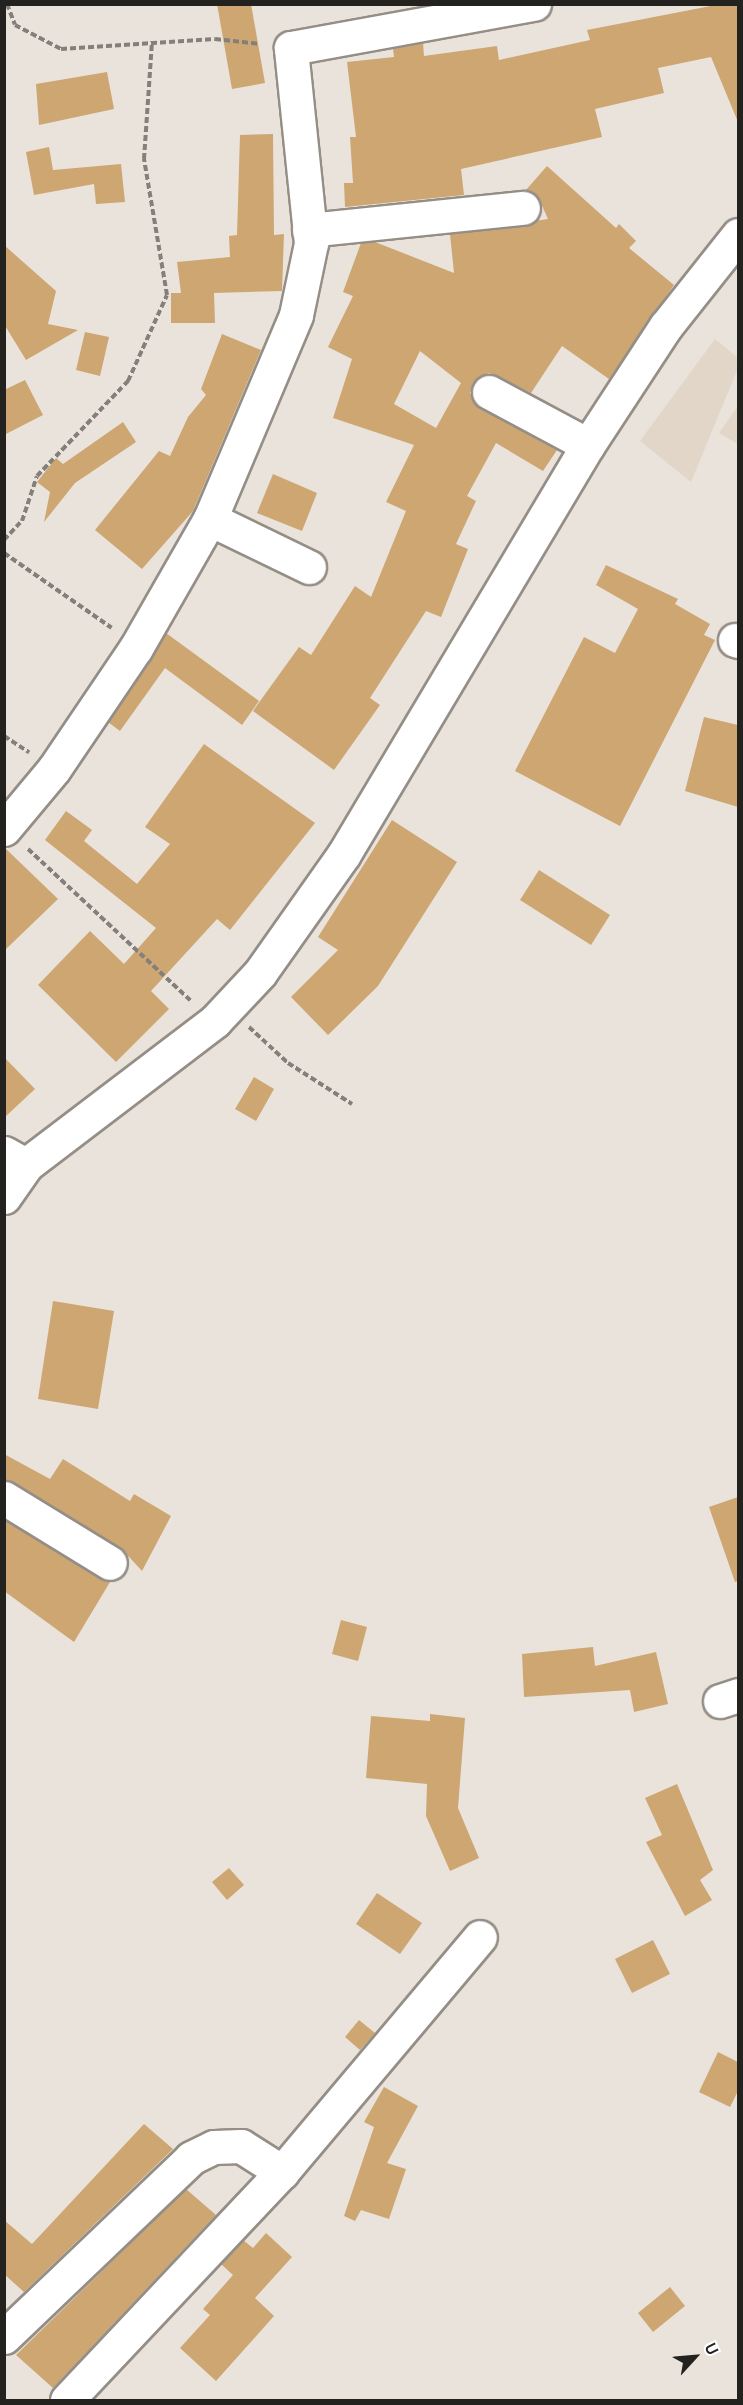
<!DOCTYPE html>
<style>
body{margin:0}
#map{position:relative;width:743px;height:2405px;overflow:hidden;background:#eae3db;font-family:"Space Grotesk",sans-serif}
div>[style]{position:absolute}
.built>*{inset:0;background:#e1d6c7}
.building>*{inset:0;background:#cda672}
.path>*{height:4px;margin-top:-2px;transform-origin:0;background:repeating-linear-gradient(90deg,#847f7a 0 6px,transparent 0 9px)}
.roads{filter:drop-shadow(2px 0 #948e86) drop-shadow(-2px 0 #948e86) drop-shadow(0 2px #948e86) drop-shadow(0 -2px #948e86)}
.minor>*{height:33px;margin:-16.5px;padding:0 16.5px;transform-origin:16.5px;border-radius:16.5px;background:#fff}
span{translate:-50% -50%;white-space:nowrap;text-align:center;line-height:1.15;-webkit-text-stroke:4.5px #fff;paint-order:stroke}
.frame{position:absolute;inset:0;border:6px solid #24221f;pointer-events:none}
.north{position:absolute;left:665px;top:2327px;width:60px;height:60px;-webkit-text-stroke:4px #fff;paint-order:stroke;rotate:64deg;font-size:16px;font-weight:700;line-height:24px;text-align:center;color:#24221f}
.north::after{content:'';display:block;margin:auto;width:21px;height:27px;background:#24221f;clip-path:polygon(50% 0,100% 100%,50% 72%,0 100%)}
</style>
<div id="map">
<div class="built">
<i style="clip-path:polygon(715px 339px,738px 358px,738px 368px,691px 482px,640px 441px)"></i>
<i style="clip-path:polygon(738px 406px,738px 444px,719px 433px)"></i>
</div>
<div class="building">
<i style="clip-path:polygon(217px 4px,251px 4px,265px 83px,232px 89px)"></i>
<i style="clip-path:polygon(721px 4px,738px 4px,738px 122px,711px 57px,658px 68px,664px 93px,595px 109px,602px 137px,461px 169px,464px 195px,345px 207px,344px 183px,353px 183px,350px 137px,356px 137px,347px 62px,394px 57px,393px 49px,423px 43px,424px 56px,497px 46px,499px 60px,590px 40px,587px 30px)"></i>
<i style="clip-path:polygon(107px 72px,114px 109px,39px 125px,36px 84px)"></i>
<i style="clip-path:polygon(273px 134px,274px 235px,284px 234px,282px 291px,214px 293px,215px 323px,171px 323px,171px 293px,181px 293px,177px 262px,230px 257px,229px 236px,237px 235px,240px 135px)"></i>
<i style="clip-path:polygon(49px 147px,53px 170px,121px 164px,125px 202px,96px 204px,94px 184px,34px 195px,26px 152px)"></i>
<i style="clip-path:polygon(evenodd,547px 166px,616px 228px,619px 224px,636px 241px,629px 248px,674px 285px,609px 379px,562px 346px,531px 393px,489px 373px,473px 383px,470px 393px,480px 408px,557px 450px,543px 471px,496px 443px,467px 496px,476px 501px,456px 544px,468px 549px,441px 617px,426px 611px,370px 698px,380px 705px,334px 770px,253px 711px,299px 647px,311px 655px,355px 586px,371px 597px,406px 511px,386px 502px,414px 445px,333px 418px,352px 359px,328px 347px,353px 296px,343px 292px,361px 243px,375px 242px,454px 273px,450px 234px,548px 219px,538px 197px,526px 190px,547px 166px,420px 351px,461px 383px,436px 428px,394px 404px,420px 351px)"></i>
<i style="clip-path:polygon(4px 245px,56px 291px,48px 324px,78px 330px,26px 360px,4px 324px)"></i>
<i style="clip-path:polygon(85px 332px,109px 337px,100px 376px,76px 370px)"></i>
<i style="clip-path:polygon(222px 334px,261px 350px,193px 511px,142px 569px,95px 530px,159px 451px,170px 456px,188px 417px,206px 395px,201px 389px)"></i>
<i style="clip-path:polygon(25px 380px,43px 415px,4px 435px,4px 390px)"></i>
<i style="clip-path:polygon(123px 422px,136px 442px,75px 483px,44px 522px,50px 492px,37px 482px,56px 458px,63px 464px)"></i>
<i style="clip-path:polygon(273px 474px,317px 493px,302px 531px,257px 513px)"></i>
<i style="clip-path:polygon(606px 565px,678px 599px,675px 604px,710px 624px,704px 635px,715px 640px,620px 826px,515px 771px,584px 637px,615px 653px,638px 609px,596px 585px)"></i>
<i style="clip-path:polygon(166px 633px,259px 701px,242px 725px,165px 668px,120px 731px,108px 722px)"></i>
<i style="clip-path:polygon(704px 717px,738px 725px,738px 807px,685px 791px)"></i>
<i style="clip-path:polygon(204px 744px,315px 823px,230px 930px,217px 919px,151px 991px,169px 1009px,116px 1062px,38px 985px,90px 931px,124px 964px,156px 928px,45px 840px,66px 811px,92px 830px,84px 841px,137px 884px,170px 844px,145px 827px)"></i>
<i style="clip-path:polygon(392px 820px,457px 862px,378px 986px,328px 1035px,291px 997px,338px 950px,318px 937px)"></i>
<i style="clip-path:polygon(4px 847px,58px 899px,4px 951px)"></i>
<i style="clip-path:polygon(539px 870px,610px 915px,591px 945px,520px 900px)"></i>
<i style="clip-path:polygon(4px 1057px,35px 1089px,4px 1118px)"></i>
<i style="clip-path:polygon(254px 1077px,274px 1089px,256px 1121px,235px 1109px)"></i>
<i style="clip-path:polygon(53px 1301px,114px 1311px,98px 1409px,38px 1399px)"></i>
<i style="clip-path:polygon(4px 1454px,50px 1479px,63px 1459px,130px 1501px,134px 1494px,171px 1516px,142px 1571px,120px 1547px,4px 1479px)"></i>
<i style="clip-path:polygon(738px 1497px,738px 1581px,735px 1582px,709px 1507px)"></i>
<i style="clip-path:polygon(4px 1520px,110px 1582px,74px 1642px,4px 1591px)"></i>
<i style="clip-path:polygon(341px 1620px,367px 1627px,358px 1661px,332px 1654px)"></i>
<i style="clip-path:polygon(593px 1647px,595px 1666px,656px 1652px,668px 1704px,634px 1712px,630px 1690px,524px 1697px,522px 1654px)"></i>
<i style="clip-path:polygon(430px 1714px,465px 1718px,458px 1808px,479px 1858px,450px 1871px,426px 1816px,427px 1784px,366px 1778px,371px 1716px,430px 1721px)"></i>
<i style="clip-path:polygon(677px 1784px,713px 1870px,700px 1880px,712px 1900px,685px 1916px,646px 1842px,662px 1835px,645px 1798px)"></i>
<i style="clip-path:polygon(229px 1868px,244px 1885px,227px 1900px,212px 1882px)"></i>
<i style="clip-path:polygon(377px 1893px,422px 1923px,400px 1954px,356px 1924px)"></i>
<i style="clip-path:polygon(653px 1940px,670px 1974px,632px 1993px,615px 1959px)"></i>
<i style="clip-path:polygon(359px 2020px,375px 2033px,360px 2050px,345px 2037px)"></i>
<i style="clip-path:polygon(718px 2052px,738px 2062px,738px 2091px,730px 2107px,699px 2092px)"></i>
<i style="clip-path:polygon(384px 2087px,418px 2106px,387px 2163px,406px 2169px,389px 2219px,361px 2210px,355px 2221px,344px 2216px,374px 2127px,364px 2122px)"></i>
<i style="clip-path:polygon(144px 2124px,173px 2149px,24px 2292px,4px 2274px,4px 2220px,32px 2244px)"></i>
<i style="clip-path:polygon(186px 2189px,216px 2215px,53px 2388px,16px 2355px)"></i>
<i style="clip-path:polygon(266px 2233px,292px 2257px,255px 2298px,274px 2316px,216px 2381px,180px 2348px,210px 2315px,203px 2309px,233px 2275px,221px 2264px,243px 2240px,253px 2248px)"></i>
<i style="clip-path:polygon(670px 2287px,685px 2306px,653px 2332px,638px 2313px)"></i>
</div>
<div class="path">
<i style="left:7px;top:4px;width:22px;rotate:69deg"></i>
<i style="left:15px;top:25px;width:52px;rotate:27.6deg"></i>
<i style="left:61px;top:49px;width:154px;rotate:-3.7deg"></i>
<i style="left:215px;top:39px;width:45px;rotate:6.3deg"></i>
<i style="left:4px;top:540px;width:26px;rotate:-47deg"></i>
<i style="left:22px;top:521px;width:47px;rotate:-71.6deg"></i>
<i style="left:37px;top:476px;width:132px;rotate:-46.2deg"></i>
<i style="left:128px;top:381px;width:94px;rotate:-65.6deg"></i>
<i style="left:167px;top:295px;width:138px;rotate:-99.6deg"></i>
<i style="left:144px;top:159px;width:118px;rotate:-86.1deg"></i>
<i style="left:4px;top:553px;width:131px;rotate:34.8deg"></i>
<i style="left:4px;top:736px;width:30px;rotate:33deg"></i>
<i style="left:28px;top:849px;width:223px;rotate:43deg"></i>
<i style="left:249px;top:1027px;width:53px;rotate:42.7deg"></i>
<i style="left:288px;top:1063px;width:76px;rotate:32.6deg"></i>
</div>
<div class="roads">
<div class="minor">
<i style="left:309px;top:230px;width:215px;rotate:-5.9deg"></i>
<i style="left:489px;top:392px;width:112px;rotate:28.2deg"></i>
<i style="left:210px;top:519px;width:110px;rotate:25.9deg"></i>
<i style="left:735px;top:640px;width:3px;rotate:18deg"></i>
<i style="left:4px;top:829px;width:78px;rotate:-50.2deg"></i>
<i style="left:54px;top:769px;width:146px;rotate:-55.9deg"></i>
<i style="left:136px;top:648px;width:149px;rotate:-60.2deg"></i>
<i style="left:210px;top:519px;width:221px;rotate:-67.1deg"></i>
<i style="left:296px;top:315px;width:74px;rotate:-78.2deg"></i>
<i style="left:311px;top:243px;width:196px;rotate:-95.9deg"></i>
<i style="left:291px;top:48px;width:247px;rotate:-10.3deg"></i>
<i style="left:4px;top:1153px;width:25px;rotate:29deg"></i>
<i style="left:26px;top:1165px;width:238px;rotate:-37.3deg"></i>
<i style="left:215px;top:1021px;width:66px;rotate:-46.8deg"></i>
<i style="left:260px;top:973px;width:146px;rotate:-54.8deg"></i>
<i style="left:344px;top:854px;width:476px;rotate:-59.2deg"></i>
<i style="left:588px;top:445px;width:142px;rotate:-56.8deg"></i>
<i style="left:666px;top:326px;width:116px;rotate:-51.6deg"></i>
<i style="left:4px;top:1197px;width:39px;rotate:-55deg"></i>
<i style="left:4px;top:1498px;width:124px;rotate:31.5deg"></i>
<i style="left:720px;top:1701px;width:19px;rotate:-18deg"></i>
<i style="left:4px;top:2337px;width:259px;rotate:-43.7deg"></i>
<i style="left:191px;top:2158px;width:25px;rotate:-26deg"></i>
<i style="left:214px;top:2147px;width:27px;rotate:-2deg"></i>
<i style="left:241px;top:2146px;width:49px;rotate:32.4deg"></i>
<i style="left:67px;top:2400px;width:313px;rotate:-46.7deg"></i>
<i style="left:282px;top:2172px;width:307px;rotate:-49.9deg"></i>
</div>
</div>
<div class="frame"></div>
<div class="north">U</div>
</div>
